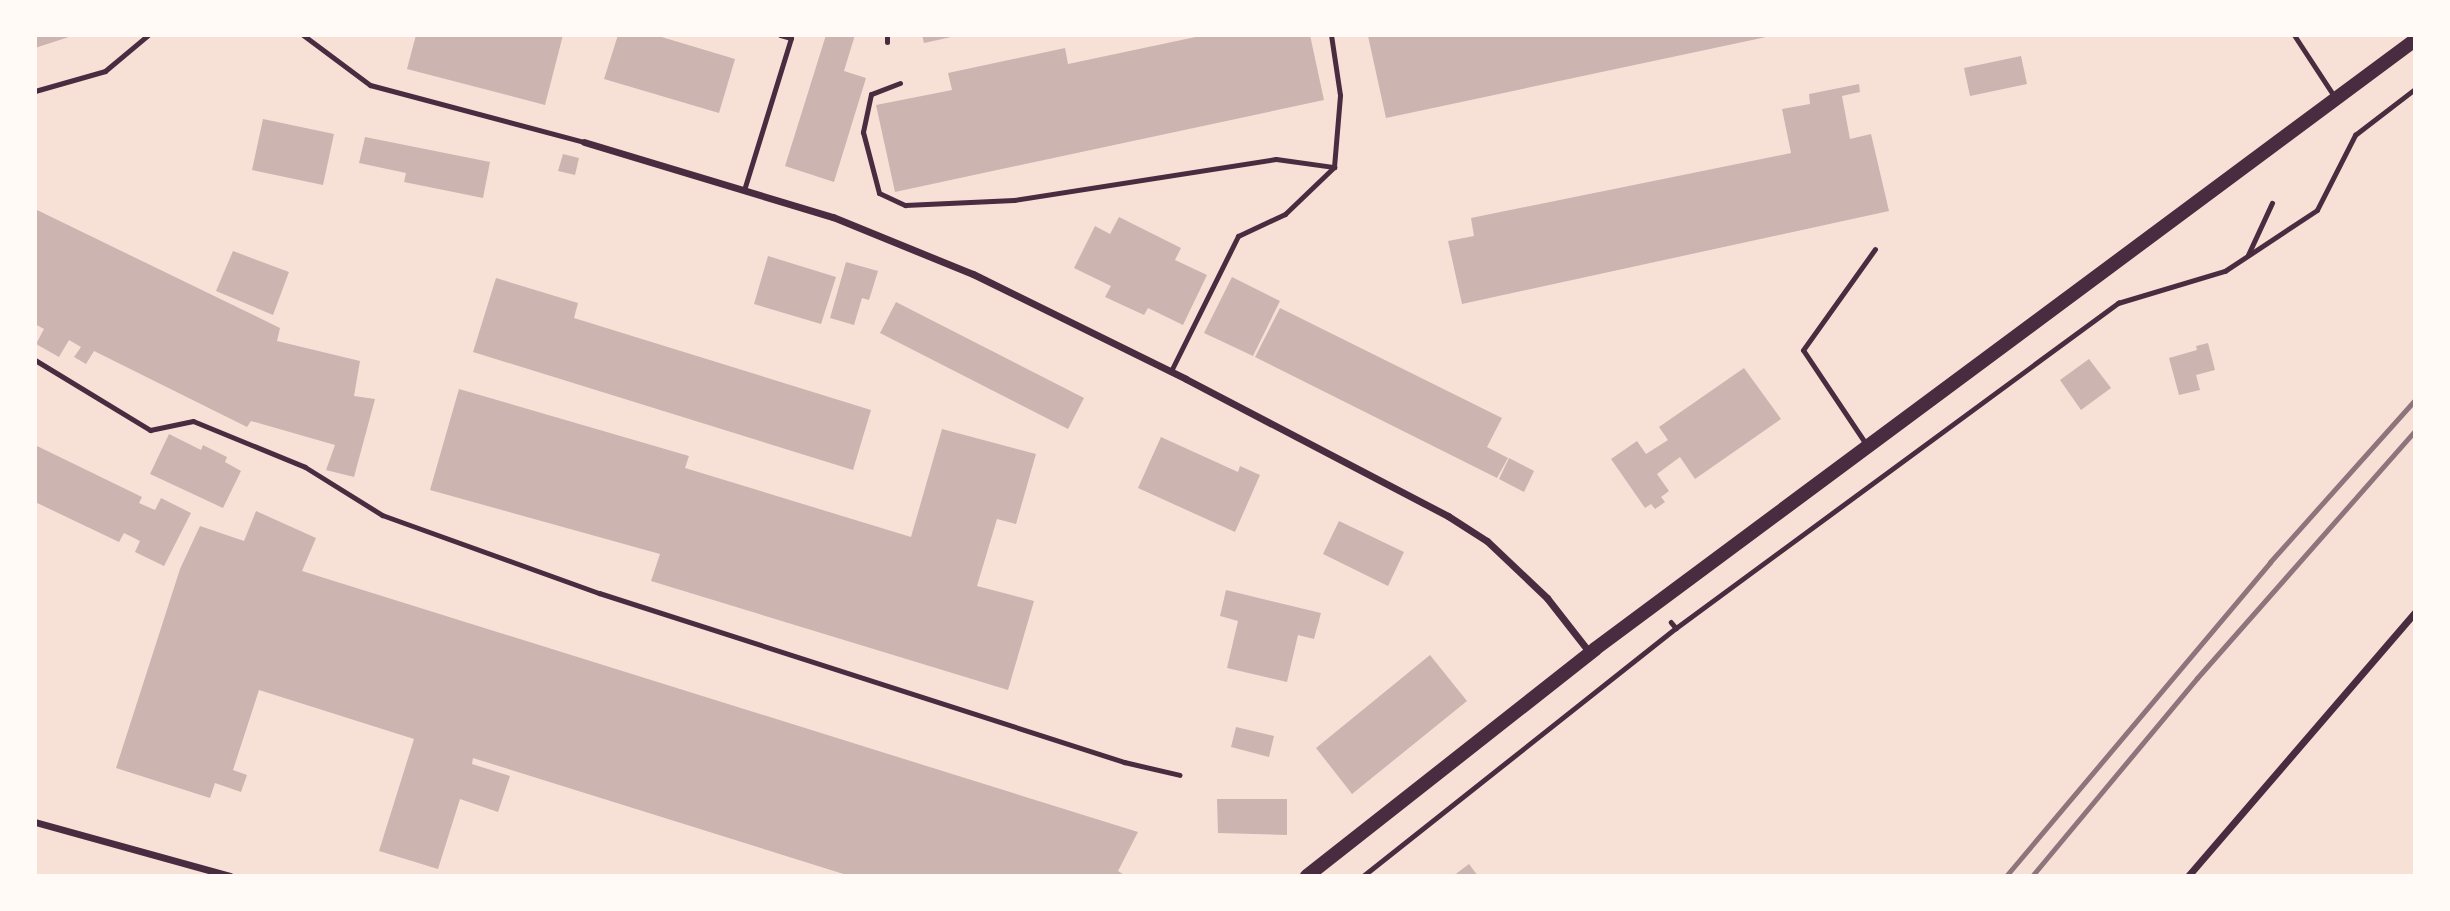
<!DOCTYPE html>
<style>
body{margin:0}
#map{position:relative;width:2450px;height:911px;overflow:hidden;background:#f7e1d7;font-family:"Space Grotesk",sans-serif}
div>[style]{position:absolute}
.building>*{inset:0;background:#ccb4b1}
.path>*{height:4.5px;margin:-2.25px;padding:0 2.25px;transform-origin:2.25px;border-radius:2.25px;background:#4a2c40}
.service>*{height:5px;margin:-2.5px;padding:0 2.5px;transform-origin:2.5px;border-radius:2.5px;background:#4a2c40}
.minor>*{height:7px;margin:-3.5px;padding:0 3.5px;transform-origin:3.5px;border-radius:3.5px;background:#4a2c40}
.secondary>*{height:14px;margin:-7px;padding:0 7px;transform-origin:7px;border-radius:7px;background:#4a2c40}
.rail>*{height:5px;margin:-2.5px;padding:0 2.5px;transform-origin:2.5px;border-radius:2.5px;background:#8f747c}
span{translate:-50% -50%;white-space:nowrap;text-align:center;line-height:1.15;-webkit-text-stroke:7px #fffaf5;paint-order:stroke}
.frame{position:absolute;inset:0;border:37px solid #fffaf5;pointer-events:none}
</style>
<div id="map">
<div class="building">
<i style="clip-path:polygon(35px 35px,75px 35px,35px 48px)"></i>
<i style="clip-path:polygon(416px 35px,563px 35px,545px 105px,407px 69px)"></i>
<i style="clip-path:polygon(618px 35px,655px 35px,735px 59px,719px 113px,604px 79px)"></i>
<i style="clip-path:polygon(826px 35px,855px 35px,844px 71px,866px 78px,834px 182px,785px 166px)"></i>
<i style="clip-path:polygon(922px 35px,956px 35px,956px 36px,924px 43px)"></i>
<i style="clip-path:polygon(1205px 35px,1310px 35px,1324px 100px,895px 192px,876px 105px,952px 90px,948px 73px,1065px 48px,1068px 64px)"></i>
<i style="clip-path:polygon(1375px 35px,1771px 35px,1771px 36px,1386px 118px,1368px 36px)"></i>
<i style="clip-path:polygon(2021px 56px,2027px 84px,1970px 96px,1964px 68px)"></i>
<i style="clip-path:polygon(1859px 84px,1860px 92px,1842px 96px,1850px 139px,1871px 134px,1889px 211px,1462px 304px,1448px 241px,1474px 236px,1471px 218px,1791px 153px,1782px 109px,1810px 104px,1809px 94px)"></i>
<i style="clip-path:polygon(263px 119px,334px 134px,323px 185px,252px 170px)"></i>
<i style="clip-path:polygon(365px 137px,490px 162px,483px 198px,404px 182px,406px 173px,359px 163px)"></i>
<i style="clip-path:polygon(563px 154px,579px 158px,575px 175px,558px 171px)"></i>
<i style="clip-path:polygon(35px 209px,280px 328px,277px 341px,360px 361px,354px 396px,375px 399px,354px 477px,326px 470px,335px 445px,251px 421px,247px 427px,94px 351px,86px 364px,74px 357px,81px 347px,69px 340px,59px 357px,36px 344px,44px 329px,35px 324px)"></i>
<i style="clip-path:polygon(1119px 217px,1181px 248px,1175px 260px,1207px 275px,1183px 325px,1148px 308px,1144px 315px,1105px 297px,1111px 286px,1074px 268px,1095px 226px,1110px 234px)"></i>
<i style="clip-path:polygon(233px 251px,289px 272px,273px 315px,216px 291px)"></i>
<i style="clip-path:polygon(768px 256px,836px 277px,821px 324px,754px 304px)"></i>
<i style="clip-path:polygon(846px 262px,878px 271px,869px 300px,862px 298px,854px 325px,830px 318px)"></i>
<i style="clip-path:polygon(1232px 277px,1280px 301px,1253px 356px,1204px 333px)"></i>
<i style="clip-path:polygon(496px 278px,578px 303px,574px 318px,871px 410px,853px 470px,473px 352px)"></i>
<i style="clip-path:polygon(896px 302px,1084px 398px,1068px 429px,880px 333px)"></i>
<i style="clip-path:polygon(1280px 308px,1502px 418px,1487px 447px,1508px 458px,1497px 478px,1255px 357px)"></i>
<i style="clip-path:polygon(2208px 343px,2215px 370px,2196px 375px,2200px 390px,2179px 395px,2169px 358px,2197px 350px,2196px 346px)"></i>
<i style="clip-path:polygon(2089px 359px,2111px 388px,2081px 410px,2060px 380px)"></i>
<i style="clip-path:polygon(1744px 368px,1781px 419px,1695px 479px,1680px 457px,1657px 474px,1669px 491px,1661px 497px,1665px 502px,1655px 509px,1651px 504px,1645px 508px,1611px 459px,1637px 441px,1646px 454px,1668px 440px,1659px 427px)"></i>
<i style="clip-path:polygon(459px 389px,689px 456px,685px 468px,911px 537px,942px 429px,1036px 454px,1016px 524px,997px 519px,977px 586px,1034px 601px,1008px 690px,651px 581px,660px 554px,430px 490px)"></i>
<i style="clip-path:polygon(169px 434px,201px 450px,203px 445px,227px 457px,225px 462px,241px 471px,223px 508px,150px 474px)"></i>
<i style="clip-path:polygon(1161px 437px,1238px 472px,1240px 466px,1260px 475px,1235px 532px,1138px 488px)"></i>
<i style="clip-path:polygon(35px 445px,142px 497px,139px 503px,155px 510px,161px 498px,191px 513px,164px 566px,135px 552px,140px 541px,124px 533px,119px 542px,35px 502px)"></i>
<i style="clip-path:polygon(1509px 458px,1534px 471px,1524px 492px,1499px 479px)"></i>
<i style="clip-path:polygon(256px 511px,316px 538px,302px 571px,1138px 832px,1118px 871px,1126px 876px,850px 876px,473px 758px,472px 764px,510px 776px,498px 812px,460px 799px,438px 869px,379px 851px,414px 739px,259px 690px,233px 770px,247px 775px,241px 792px,215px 783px,210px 798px,116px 768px,180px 569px,200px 526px,244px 541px)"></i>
<i style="clip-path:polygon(1339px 521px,1404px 552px,1388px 586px,1323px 554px)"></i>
<i style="clip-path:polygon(1226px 590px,1321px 613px,1314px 639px,1298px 635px,1287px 682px,1227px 668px,1238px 621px,1220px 616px)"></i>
<i style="clip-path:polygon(1430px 655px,1467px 701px,1352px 794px,1316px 748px)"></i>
<i style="clip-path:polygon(1236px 727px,1274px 736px,1269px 757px,1231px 747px)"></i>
<i style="clip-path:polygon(1217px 799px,1287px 799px,1287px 835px,1218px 833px)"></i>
<i style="clip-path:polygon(1469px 864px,1478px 876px,1453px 876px)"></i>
</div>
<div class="path">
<i style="left:2248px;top:255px;width:57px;rotate:-65.2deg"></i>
<i style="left:1671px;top:622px;width:8px;rotate:50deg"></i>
<i style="left:1676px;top:628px;width:549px;rotate:-36.33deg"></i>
<i style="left:2118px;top:303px;width:112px;rotate:-16.7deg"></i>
<i style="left:2225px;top:271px;width:110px;rotate:-33.5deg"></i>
<i style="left:2317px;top:210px;width:84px;rotate:-63.1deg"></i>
<i style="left:2355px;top:135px;width:76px;rotate:-37.5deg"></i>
<i style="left:1363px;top:876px;width:399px;rotate:-38.4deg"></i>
</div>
<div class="service">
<i style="left:303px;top:35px;width:84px;rotate:36.7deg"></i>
<i style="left:370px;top:85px;width:221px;rotate:14.9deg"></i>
<i style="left:2294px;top:35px;width:73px;rotate:56.7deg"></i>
<i style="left:887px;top:42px;width:7px;rotate:-90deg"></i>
<i style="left:900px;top:83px;width:31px;rotate:159deg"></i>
<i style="left:871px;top:94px;width:39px;rotate:102deg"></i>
<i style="left:863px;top:132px;width:63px;rotate:75.3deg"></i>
<i style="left:879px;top:193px;width:29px;rotate:25deg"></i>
<i style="left:905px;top:205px;width:109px;rotate:-2.6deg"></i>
<i style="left:1014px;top:200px;width:265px;rotate:-8.9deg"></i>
<i style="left:1276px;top:159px;width:59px;rotate:7.9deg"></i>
<i style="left:35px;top:91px;width:73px;rotate:-15.9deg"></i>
<i style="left:105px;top:71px;width:56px;rotate:-39.9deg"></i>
<i style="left:744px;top:190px;width:159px;rotate:-72.8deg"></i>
<i style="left:791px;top:38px;width:11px;rotate:-165deg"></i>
<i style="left:35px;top:360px;width:135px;rotate:31.3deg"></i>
<i style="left:150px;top:430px;width:44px;rotate:-11.8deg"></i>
<i style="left:193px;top:421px;width:121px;rotate:22.3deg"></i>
<i style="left:305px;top:467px;width:91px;rotate:31.9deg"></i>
<i style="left:382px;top:515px;width:231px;rotate:19.8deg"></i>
<i style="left:599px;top:593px;width:552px;rotate:17.84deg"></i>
<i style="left:1124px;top:762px;width:57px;rotate:13.1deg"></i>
<i style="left:1171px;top:371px;width:151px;rotate:-63.6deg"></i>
<i style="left:1238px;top:236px;width:52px;rotate:-25.1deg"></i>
<i style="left:1285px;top:214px;width:68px;rotate:-43.8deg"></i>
<i style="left:1334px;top:167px;width:72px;rotate:-85.2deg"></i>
<i style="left:1340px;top:95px;width:61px;rotate:-98.5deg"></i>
<i style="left:1866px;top:444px;width:113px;rotate:-123.8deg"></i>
<i style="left:1803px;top:350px;width:124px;rotate:-54.5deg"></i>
</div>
<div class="minor">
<i style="left:584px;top:142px;width:260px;rotate:16.8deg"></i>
<i style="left:833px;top:217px;width:151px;rotate:22.2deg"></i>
<i style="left:973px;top:274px;width:237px;rotate:26.2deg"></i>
<i style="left:1186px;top:379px;width:296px;rotate:27.6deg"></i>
<i style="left:1448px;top:516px;width:46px;rotate:32.7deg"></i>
<i style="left:1487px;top:541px;width:83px;rotate:43.5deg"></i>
<i style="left:1547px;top:598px;width:70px;rotate:52deg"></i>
<i style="left:35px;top:822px;width:202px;rotate:15.5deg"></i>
<i style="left:2188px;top:876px;width:348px;rotate:-49.3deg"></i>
</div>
<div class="secondary">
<i style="left:1307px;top:876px;width:367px;rotate:-38.2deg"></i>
<i style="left:1595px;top:649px;width:1021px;rotate:-36.6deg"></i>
</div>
<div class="rail">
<i style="left:2006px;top:876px;width:410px;rotate:-49.9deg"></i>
<i style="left:2270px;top:562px;width:217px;rotate:-48.2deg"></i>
<i style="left:2032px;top:876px;width:258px;rotate:-50.2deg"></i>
<i style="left:2197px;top:678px;width:329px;rotate:-48.6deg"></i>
</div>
<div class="frame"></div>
</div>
